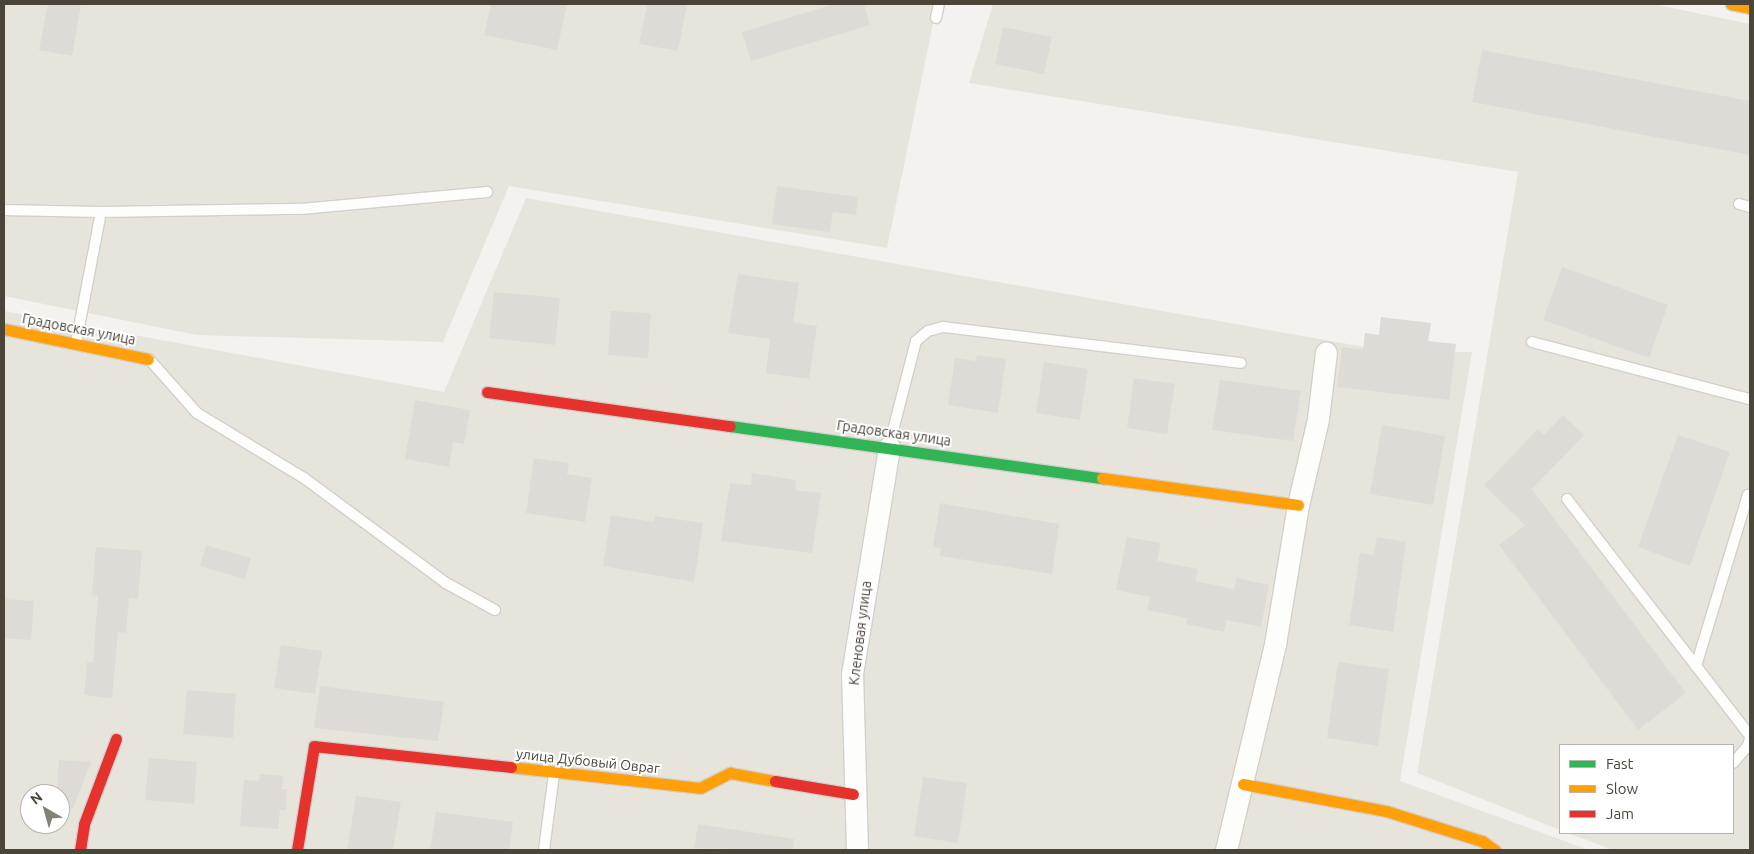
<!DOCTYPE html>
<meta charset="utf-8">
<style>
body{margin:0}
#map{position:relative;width:1754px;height:854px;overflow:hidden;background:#f4f2ee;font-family:Ubuntu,sans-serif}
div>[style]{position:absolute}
.residential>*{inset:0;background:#e7e4dc}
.building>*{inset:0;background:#dedbd6}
.roads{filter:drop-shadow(1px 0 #d2d0cb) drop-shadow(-1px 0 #d2d0cb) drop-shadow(0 1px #d2d0cb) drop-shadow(0 -1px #d2d0cb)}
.lane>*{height:10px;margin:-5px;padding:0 5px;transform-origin:5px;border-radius:5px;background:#fdfdfc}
.street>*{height:21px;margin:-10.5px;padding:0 10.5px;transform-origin:10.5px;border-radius:10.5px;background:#fdfdfc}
.fast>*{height:11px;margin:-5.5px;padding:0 5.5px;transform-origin:5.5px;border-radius:5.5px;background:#30b455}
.slow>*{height:11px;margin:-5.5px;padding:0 5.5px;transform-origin:5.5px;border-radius:5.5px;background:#ff9f0a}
.jam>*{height:11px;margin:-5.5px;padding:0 5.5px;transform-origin:5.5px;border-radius:5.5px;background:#e5322d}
span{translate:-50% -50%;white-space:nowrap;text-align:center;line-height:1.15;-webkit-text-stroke:4px #fff;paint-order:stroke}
.street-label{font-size:14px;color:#4b4439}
.frame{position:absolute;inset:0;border:5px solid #4b4439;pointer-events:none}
.legend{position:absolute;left:1559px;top:744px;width:175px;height:90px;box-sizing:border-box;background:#fff;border:1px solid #b7b4b0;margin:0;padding:6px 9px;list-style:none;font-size:15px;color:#4b4439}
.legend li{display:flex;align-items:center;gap:10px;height:25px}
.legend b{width:25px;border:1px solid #b7b4b0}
.north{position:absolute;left:20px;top:784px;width:50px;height:50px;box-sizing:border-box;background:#fff;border:1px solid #b7b4b0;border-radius:50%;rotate:322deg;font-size:14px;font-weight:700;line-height:20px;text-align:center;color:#4b4439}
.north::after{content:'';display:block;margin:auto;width:18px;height:22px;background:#868178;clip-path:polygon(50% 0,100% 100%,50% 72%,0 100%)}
</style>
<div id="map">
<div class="residential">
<i style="clip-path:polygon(4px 4px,937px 4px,887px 248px,509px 186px,443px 342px,197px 335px,4px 296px)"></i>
<i style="clip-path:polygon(993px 4px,1653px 4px,1750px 24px,1750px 850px,1613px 850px,1568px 833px,1733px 833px,1733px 745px,1560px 745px,1560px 830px,1417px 773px,1518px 172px,969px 83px)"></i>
<i style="clip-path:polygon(evenodd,526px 198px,1387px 351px,1472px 352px,1400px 781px,1589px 850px,4px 850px,4px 311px,444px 392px,526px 198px,30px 794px,60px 794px,60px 824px,30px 824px,30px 794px)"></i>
</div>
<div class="building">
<i style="clip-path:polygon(48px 4px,81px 4px,72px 56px,39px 50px)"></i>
<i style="clip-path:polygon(491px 4px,567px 4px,557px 50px,484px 35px)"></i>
<i style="clip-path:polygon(647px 4px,687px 4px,678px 51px,639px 44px)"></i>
<i style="clip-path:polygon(834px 4px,864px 4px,870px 25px,751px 61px,742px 32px)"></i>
<i style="clip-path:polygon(1003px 27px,1052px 37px,1044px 74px,995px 64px)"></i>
<i style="clip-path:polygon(1482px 50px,1750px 101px,1750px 155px,1472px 102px)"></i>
<i style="clip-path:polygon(777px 186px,858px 197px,856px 215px,833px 212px,830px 232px,772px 224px)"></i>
<i style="clip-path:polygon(1562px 267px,1668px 305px,1649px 358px,1543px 320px)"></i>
<i style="clip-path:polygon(738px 274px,799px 283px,793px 322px,817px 326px,809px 379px,766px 373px,770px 339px,728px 333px)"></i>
<i style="clip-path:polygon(494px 292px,560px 298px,555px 345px,489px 338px)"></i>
<i style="clip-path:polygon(611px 311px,651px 313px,648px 358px,608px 355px)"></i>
<i style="clip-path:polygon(1381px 317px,1431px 323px,1428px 341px,1456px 344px,1449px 400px,1337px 387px,1342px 347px,1363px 350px,1365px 333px,1379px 335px)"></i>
<i style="clip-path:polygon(977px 355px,1006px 359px,998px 413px,948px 405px,955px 358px,976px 361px)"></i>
<i style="clip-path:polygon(1044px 362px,1088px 369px,1080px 420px,1036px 413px)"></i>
<i style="clip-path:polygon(1134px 378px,1175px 384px,1167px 434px,1127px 428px)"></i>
<i style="clip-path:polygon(1220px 380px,1301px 391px,1293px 441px,1212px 430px)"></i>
<i style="clip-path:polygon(415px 400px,470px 410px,464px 444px,453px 442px,449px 467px,405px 459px)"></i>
<i style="clip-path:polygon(1563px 415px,1584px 435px,1532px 489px,1686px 693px,1638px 730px,1499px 545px,1525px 525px,1484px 485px,1538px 429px,1544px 435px)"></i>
<i style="clip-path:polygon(1382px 425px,1445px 436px,1433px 505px,1370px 494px)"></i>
<i style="clip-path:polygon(1678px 435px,1730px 452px,1690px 566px,1638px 547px)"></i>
<i style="clip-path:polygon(534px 458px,569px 463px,567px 474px,592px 478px,585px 522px,526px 513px)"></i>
<i style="clip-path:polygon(752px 473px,796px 480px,795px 490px,821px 493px,812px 553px,721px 541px,730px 483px,751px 485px)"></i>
<i style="clip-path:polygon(940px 503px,1059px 524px,1052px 574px,940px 556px,941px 548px,933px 547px)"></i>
<i style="clip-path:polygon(611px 515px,654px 522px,655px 516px,703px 523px,694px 582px,603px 566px)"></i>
<i style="clip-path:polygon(1127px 537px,1161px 543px,1157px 561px,1198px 569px,1195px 581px,1234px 589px,1237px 578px,1269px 585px,1261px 627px,1226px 620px,1224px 632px,1186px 624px,1188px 618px,1147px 610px,1150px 597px,1116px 590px)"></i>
<i style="clip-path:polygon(1377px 537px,1406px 542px,1393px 632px,1349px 625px,1360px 553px,1374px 555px)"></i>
<i style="clip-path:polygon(206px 545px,251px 558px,245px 579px,200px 566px)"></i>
<i style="clip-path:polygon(96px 547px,142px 551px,138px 599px,129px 598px,126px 633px,118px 632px,112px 698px,84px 695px,87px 662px,93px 662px,98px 596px,92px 595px)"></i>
<i style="clip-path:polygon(4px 599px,34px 601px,31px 640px,4px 638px)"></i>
<i style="clip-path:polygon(281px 645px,322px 651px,315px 694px,274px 688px)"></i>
<i style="clip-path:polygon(1338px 662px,1389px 669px,1378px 746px,1327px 738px)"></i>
<i style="clip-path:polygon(320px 686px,444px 702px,438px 741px,314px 728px)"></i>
<i style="clip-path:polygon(187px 690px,236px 694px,233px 738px,183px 734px)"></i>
<i style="clip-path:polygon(149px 758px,197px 762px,194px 804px,145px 800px)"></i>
<i style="clip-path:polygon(59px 760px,91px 762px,73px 809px,60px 808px,60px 794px,57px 794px)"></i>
<i style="clip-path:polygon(260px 774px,283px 776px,282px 789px,287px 789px,286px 810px,280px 810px,278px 829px,240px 826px,244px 780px,259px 781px)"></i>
<i style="clip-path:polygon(923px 777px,967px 783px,958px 843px,914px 836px)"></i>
<i style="clip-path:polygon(356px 796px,401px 802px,393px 850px,347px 850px)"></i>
<i style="clip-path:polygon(436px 812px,513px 822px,509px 850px,430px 850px)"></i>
<i style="clip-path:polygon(698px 824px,794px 839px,793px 850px,694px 848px)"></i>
</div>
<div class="roads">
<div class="lane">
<i style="left:936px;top:18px;width:14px;rotate:-78deg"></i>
<i style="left:1739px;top:204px;width:11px;rotate:15deg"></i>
<i style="left:4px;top:210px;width:97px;rotate:1.2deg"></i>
<i style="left:1532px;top:342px;width:225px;rotate:14.7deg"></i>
<i style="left:76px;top:343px;width:133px;rotate:-79.2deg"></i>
<i style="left:101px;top:212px;width:200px;rotate:-0.9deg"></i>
<i style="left:301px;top:209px;width:187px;rotate:-5.2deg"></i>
<i style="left:149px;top:359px;width:72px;rotate:48.4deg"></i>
<i style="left:197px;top:413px;width:125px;rotate:31.3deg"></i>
<i style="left:304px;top:478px;width:177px;rotate:36.5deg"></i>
<i style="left:446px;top:583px;width:56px;rotate:28.9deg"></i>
<i style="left:889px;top:446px;width:108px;rotate:-75.6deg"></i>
<i style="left:916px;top:341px;width:16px;rotate:-40deg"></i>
<i style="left:928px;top:331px;width:16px;rotate:-15deg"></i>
<i style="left:943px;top:327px;width:300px;rotate:6.9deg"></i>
<i style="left:1567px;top:499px;width:299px;rotate:52.3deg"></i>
<i style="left:1696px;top:666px;width:179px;rotate:-73.1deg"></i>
<i style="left:1748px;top:495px;width:2px;rotate:27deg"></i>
<i style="left:1733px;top:763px;width:23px;rotate:-49deg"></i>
<i style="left:1748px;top:746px;width:8px;rotate:-76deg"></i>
<i style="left:544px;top:850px;width:77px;rotate:-82.5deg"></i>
</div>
<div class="street">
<i style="left:857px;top:850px;width:176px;rotate:-91.6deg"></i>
<i style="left:852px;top:674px;width:230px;rotate:-80.7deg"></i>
<i style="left:1226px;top:850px;width:212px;rotate:-76.6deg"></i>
<i style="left:1275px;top:644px;width:141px;rotate:-80.6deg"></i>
<i style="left:1298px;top:505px;width:88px;rotate:-76.9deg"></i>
<i style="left:1318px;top:419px;width:67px;rotate:-83.2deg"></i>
</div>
<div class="fast">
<i style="left:730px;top:426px;width:376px;rotate:8deg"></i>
</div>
<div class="slow">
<i style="left:1731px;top:4px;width:19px;rotate:12deg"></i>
<i style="left:4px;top:329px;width:147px;rotate:11.8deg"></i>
<i style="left:1102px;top:478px;width:198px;rotate:7.8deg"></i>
<i style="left:511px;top:767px;width:190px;rotate:6.3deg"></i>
<i style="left:700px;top:788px;width:34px;rotate:-27deg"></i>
<i style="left:730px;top:773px;width:46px;rotate:10.1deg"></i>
<i style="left:1243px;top:784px;width:146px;rotate:10.7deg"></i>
<i style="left:1386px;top:811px;width:101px;rotate:17.4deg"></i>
<i style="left:1482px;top:841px;width:16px;rotate:35deg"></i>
</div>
<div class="jam">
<i style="left:487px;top:392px;width:245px;rotate:8deg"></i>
<i style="left:775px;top:781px;width:79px;rotate:9.5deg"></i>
<i style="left:80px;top:850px;width:26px;rotate:-81deg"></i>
<i style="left:84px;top:824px;width:91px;rotate:-69.4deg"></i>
<i style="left:297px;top:850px;width:105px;rotate:-80.7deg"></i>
<i style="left:314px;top:746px;width:198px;rotate:6.1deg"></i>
</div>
</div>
<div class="street-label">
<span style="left:79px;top:329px;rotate:11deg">Градовская улица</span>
<span style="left:894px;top:433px;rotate:8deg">Градовская улица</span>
<span style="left:860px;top:633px;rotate:-83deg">Кленовая улица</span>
<span style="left:588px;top:761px;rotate:6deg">улица Дубовый Овраг</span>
</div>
<div class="frame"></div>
<ul class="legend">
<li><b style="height:6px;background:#30b455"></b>Fast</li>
<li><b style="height:6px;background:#ff9f0a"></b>Slow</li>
<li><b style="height:6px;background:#e5322d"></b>Jam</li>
</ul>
<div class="north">N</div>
</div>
